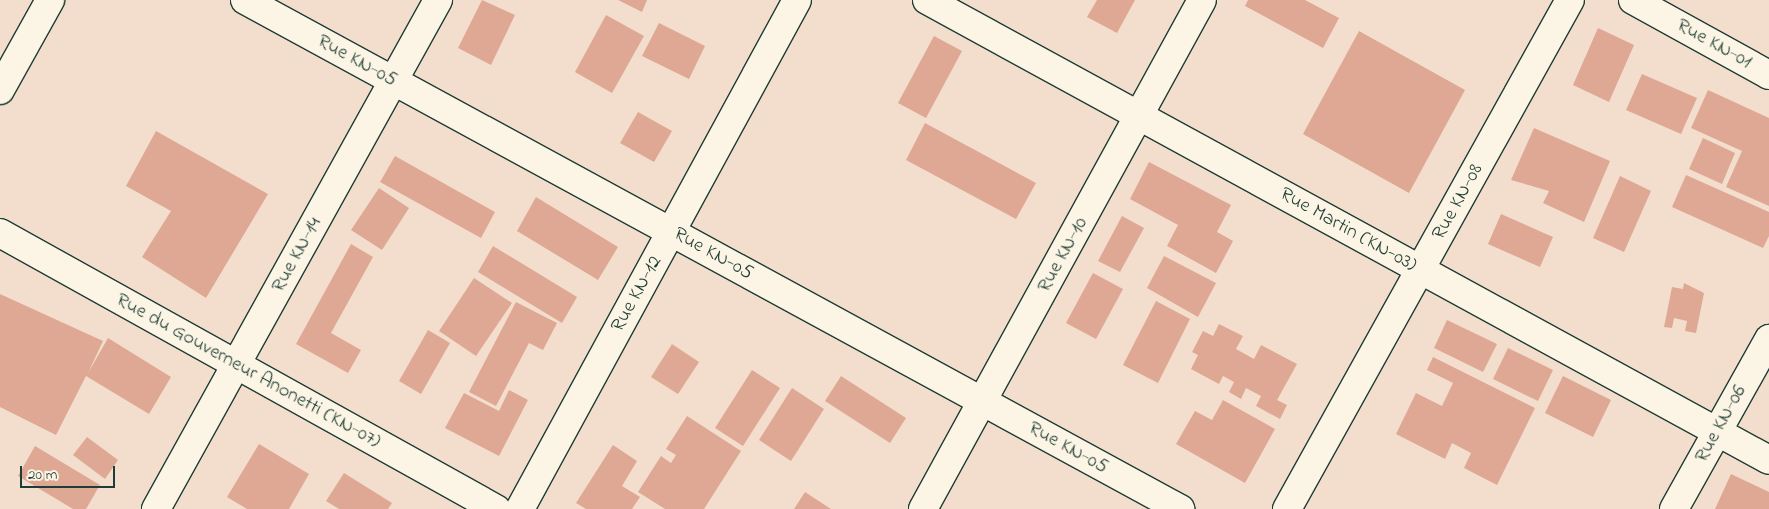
<!DOCTYPE html>
<style>
body{margin:0}
#map{position:relative;width:1769px;height:509px;overflow:hidden;background:#f3decd;font-family:"Indie Flower",sans-serif}
div>[style]{position:absolute}
.building>*{inset:0;background:#dea894}
.roads{filter:drop-shadow(1px 0 #1f3d34) drop-shadow(-1px 0 #1f3d34) drop-shadow(0 1px #1f3d34) drop-shadow(0 -1px #1f3d34)}
.minor>*{height:28px;margin:-14px;padding:0 14px;transform-origin:14px;border-radius:14px;background:#fcf5e5}
span{translate:-50% -50%;white-space:nowrap;text-align:center;line-height:1.15;-webkit-text-stroke:4.5px #fcf5e5;paint-order:stroke}
.street-label{font-size:20px;color:#1f3d34}
.scale{position:absolute;left:20px;top:466px;width:95px;height:22px;box-sizing:border-box;border:2px solid #1f3d34;border-top:0;padding-left:6px;font-size:15px;line-height:18px;white-space:nowrap;color:#1f3d34;-webkit-text-stroke:4px #fcf5e5;paint-order:stroke}
</style>
<div id="map">
<div class="building">
<i style="clip-path:polygon(482px 0,515px 15px,491px 65px,458px 48px)"></i>
<i style="clip-path:polygon(618px 0,647px 0,642px 12px)"></i>
<i style="clip-path:polygon(1097px 0,1135px 0,1117px 33px,1087px 17px)"></i>
<i style="clip-path:polygon(1248px 0,1305px 0,1339px 18px,1323px 48px,1245px 6px)"></i>
<i style="clip-path:polygon(606px 15px,644px 36px,612px 93px,575px 72px)"></i>
<i style="clip-path:polygon(659px 23px,705px 46px,689px 79px,642px 56px)"></i>
<i style="clip-path:polygon(1598px 28px,1634px 45px,1609px 102px,1573px 85px)"></i>
<i style="clip-path:polygon(1359px 31px,1465px 90px,1409px 193px,1303px 134px)"></i>
<i style="clip-path:polygon(934px 36px,962px 51px,926px 118px,898px 103px)"></i>
<i style="clip-path:polygon(1642px 74px,1697px 98px,1681px 134px,1626px 110px)"></i>
<i style="clip-path:polygon(1708px 90px,1769px 118px,1769px 206px,1726px 187px,1742px 151px,1691px 128px)"></i>
<i style="clip-path:polygon(638px 112px,672px 131px,654px 162px,620px 143px)"></i>
<i style="clip-path:polygon(925px 123px,1036px 183px,1016px 219px,906px 160px)"></i>
<i style="clip-path:polygon(1534px 128px,1610px 161px,1584px 222px,1543px 203px,1549px 191px,1511px 180px)"></i>
<i style="clip-path:polygon(156px 131px,268px 194px,206px 298px,142px 257px,171px 211px,126px 186px)"></i>
<i style="clip-path:polygon(1703px 138px,1735px 153px,1722px 184px,1689px 169px)"></i>
<i style="clip-path:polygon(395px 156px,495px 212px,481px 238px,380px 182px)"></i>
<i style="clip-path:polygon(1149px 162px,1231px 205px,1217px 232px,1233px 241px,1216px 273px,1167px 246px,1178px 225px,1130px 199px)"></i>
<i style="clip-path:polygon(1686px 175px,1769px 212px,1769px 236px,1763px 248px,1672px 207px)"></i>
<i style="clip-path:polygon(1620px 176px,1651px 191px,1624px 252px,1593px 238px)"></i>
<i style="clip-path:polygon(379px 188px,409px 208px,382px 250px,351px 230px)"></i>
<i style="clip-path:polygon(536px 197px,618px 247px,598px 280px,517px 231px)"></i>
<i style="clip-path:polygon(1501px 214px,1553px 237px,1540px 267px,1488px 244px)"></i>
<i style="clip-path:polygon(1122px 216px,1144px 228px,1120px 272px,1098px 261px)"></i>
<i style="clip-path:polygon(351px 244px,373px 257px,331px 333px,361px 350px,348px 373px,296px 344px)"></i>
<i style="clip-path:polygon(493px 246px,577px 297px,562px 323px,478px 272px)"></i>
<i style="clip-path:polygon(1164px 256px,1216px 283px,1198px 317px,1147px 288px)"></i>
<i style="clip-path:polygon(1093px 273px,1123px 289px,1096px 339px,1066px 323px)"></i>
<i style="clip-path:polygon(474px 278px,512px 303px,476px 356px,439px 331px)"></i>
<i style="clip-path:polygon(1684px 283px,1704px 293px,1696px 333px,1685px 331px,1687px 321px,1674px 318px,1672px 328px,1664px 327px,1672px 287px,1683px 289px)"></i>
<i style="clip-path:polygon(0 294px,103px 341px,88px 373px,108px 338px,171px 377px,149px 414px,86px 376px,56px 435px,0 407px)"></i>
<i style="clip-path:polygon(1156px 301px,1190px 319px,1158px 383px,1123px 365px)"></i>
<i style="clip-path:polygon(516px 302px,557px 323px,543px 350px,529px 343px,496px 406px,469px 392px)"></i>
<i style="clip-path:polygon(1447px 320px,1497px 344px,1483px 372px,1434px 348px)"></i>
<i style="clip-path:polygon(1219px 324px,1243px 336px,1236px 349px,1254px 359px,1261px 345px,1297px 364px,1277px 400px,1287px 405px,1280px 419px,1256px 406px,1261px 396px,1246px 388px,1241px 399px,1229px 392px,1234px 382px,1223px 376px,1219px 384px,1191px 369px,1198px 355px,1192px 352px,1203px 331px,1213px 336px)"></i>
<i style="clip-path:polygon(428px 330px,450px 343px,421px 394px,399px 381px)"></i>
<i style="clip-path:polygon(672px 344px,699px 362px,678px 394px,651px 377px)"></i>
<i style="clip-path:polygon(1508px 348px,1553px 370px,1538px 401px,1493px 379px)"></i>
<i style="clip-path:polygon(1433px 357px,1535px 408px,1497px 485px,1464px 468px,1471px 453px,1452px 443px,1445px 459px,1396px 434px,1416px 393px,1442px 406px,1453px 383px,1427px 370px)"></i>
<i style="clip-path:polygon(752px 370px,780px 388px,743px 446px,715px 428px)"></i>
<i style="clip-path:polygon(841px 376px,906px 418px,890px 443px,825px 401px)"></i>
<i style="clip-path:polygon(1563px 376px,1611px 400px,1593px 437px,1545px 413px)"></i>
<i style="clip-path:polygon(792px 388px,824px 409px,791px 461px,759px 440px)"></i>
<i style="clip-path:polygon(509px 390px,528px 400px,499px 456px,445px 428px,464px 393px,499px 411px)"></i>
<i style="clip-path:polygon(1223px 400px,1275px 429px,1245px 483px,1176px 444px,1195px 411px,1212px 420px)"></i>
<i style="clip-path:polygon(687px 416px,741px 451px,704px 509px,665px 509px,638px 492px,661px 456px,671px 463px,676px 455px,666px 449px)"></i>
<i style="clip-path:polygon(87px 437px,118px 460px,105px 479px,73px 455px)"></i>
<i style="clip-path:polygon(259px 444px,309px 474px,289px 509px,247px 509px,227px 497px)"></i>
<i style="clip-path:polygon(613px 445px,637px 461px,622px 486px,640px 497px,632px 509px,586px 509px,576px 503px)"></i>
<i style="clip-path:polygon(35px 446px,100px 485px,86px 509px,73px 509px,18px 476px)"></i>
<i style="clip-path:polygon(344px 473px,392px 503px,388px 509px,339px 509px,326px 501px)"></i>
<i style="clip-path:polygon(1731px 474px,1769px 492px,1769px 509px,1715px 509px)"></i>
<i style="clip-path:polygon(805px 492px,831px 509px,794px 509px)"></i>
</div>
<div class="roads">
<div class="minor">
<i style="left:245px;top:0;width:1065px;rotate:28.56deg"></i>
<i style="left:927px;top:0;width:959px;rotate:28.65deg"></i>
<i style="left:1633px;top:0;width:155px;rotate:28.9deg"></i>
<i style="left:0;top:90px;width:103px;rotate:-60.9deg"></i>
<i style="left:0;top:233px;width:568px;rotate:29.09deg"></i>
<i style="left:156px;top:509px;width:582px;rotate:-61.01deg"></i>
<i style="left:520px;top:509px;width:579px;rotate:-61.44deg"></i>
<i style="left:923px;top:509px;width:580px;rotate:-61.27deg"></i>
<i style="left:1287px;top:509px;width:582px;rotate:-60.93deg"></i>
<i style="left:1674px;top:509px;width:195px;rotate:-60.8deg"></i>
</div>
</div>
<div class="street-label">
<span style="left:1714px;top:44px;rotate:29deg">Rue KN-01</span>
<span style="left:357px;top:61px;rotate:29deg">Rue KN-05</span>
<span style="left:1458px;top:202px;rotate:-61deg">Rue KN-08</span>
<span style="left:1348px;top:230px;rotate:29deg">Rue Martin (KN-03)</span>
<span style="left:713px;top:254px;rotate:29deg">Rue KN-05</span>
<span style="left:297px;top:255px;rotate:-61deg">Rue KN-14</span>
<span style="left:1063px;top:255px;rotate:-61deg">Rue KN-10</span>
<span style="left:637px;top:294px;rotate:-61deg">Rue KN-12</span>
<span style="left:248px;top:371px;rotate:29deg">Rue du Gouverneur Anonetti (KN-07)</span>
<span style="left:1721px;top:424px;rotate:-61deg">Rue KN-06</span>
<span style="left:1068px;top:448px;rotate:29deg">Rue KN-05</span>
</div>
<div class="scale">20 m</div>
</div>
